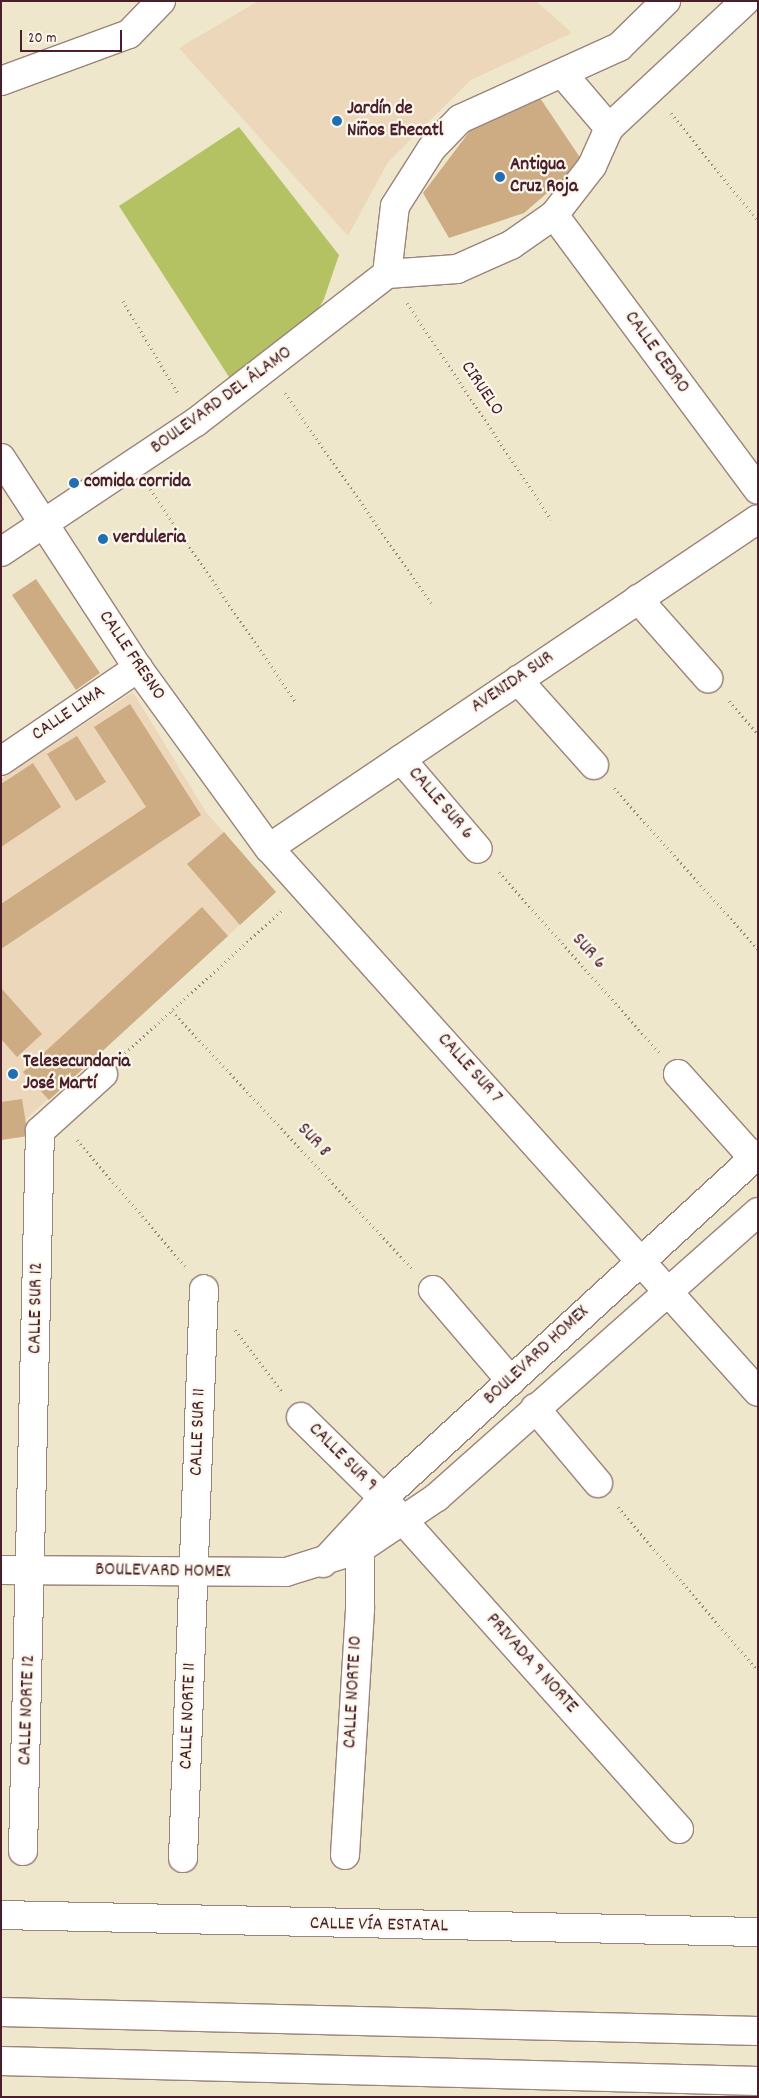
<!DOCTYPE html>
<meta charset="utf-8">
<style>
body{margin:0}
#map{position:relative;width:759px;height:2098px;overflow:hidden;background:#efe7cb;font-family:Dekko,sans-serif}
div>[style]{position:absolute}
.built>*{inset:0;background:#edd7bb}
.green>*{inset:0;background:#b5c264}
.building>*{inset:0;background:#cdab83}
.path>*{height:3px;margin-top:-1.5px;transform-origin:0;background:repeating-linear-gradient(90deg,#9c837b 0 1px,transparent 0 5px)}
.roads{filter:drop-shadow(1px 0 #9c837b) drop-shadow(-1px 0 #9c837b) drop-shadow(0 1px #9c837b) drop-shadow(0 -1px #9c837b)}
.minor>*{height:28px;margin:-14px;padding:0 14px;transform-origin:14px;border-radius:14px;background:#fff}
.highway>*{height:28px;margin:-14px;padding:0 14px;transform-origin:14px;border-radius:14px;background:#fff}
.dots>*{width:14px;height:14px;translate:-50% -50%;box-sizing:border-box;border:2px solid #fbf7ec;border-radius:50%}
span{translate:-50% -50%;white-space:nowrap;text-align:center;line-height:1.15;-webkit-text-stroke:4.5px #fbf7ec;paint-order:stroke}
.poi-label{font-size:19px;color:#4a1f2b;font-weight:700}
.left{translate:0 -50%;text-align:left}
.street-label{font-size:19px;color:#4a1f2b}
.frame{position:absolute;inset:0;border:2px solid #4a1f2b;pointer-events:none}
.scale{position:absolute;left:20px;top:30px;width:102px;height:22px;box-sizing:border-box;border:2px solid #4a1f2b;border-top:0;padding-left:6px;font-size:15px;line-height:18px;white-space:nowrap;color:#4a1f2b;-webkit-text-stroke:4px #fbf7ec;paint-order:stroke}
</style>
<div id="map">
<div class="built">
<i style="clip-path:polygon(258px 1px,536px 1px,572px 33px,471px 80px,388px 162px,348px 236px,179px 48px)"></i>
<i style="clip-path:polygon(133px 692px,206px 812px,276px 892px,25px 1120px,28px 1136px,1px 1140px,1px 779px)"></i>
</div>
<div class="green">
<i style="clip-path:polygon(239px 127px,339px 255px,324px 299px,307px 329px,231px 380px,119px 206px)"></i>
</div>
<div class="building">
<i style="clip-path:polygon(540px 98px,583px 162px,524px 213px,449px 238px,423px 193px,479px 119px)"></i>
<i style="clip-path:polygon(36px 579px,100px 673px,76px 690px,12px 595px)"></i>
<i style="clip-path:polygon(130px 704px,201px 815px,1px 949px,1px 904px,146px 807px,94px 727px)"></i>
<i style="clip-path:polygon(77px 736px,106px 782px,76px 801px,47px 754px)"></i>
<i style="clip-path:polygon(33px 763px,61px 807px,1px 847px,1px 784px)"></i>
<i style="clip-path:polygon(224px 832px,276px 892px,240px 925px,187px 864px)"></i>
<i style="clip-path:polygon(202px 907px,228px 936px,49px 1100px,23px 1072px)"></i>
<i style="clip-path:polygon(1px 988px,42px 1034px,17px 1057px,1px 1039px)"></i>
<i style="clip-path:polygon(22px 1099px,28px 1136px,1px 1140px,1px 1102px)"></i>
</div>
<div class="path">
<i style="left:671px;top:113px;width:139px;rotate:51.1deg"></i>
<i style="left:123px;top:301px;width:109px;rotate:59.2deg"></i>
<i style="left:407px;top:303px;width:260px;rotate:56.3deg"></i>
<i style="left:285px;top:393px;width:259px;rotate:55.2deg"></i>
<i style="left:150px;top:489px;width:258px;rotate:55.6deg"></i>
<i style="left:729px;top:701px;width:44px;rotate:48.7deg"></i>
<i style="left:614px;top:788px;width:216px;rotate:48.2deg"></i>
<i style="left:499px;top:872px;width:241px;rotate:48.4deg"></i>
<i style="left:172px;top:1011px;width:352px;rotate:47deg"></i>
<i style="left:125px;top:1053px;width:214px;rotate:-42.3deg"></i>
<i style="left:77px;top:1140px;width:166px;rotate:49.4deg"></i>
<i style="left:235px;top:1330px;width:79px;rotate:52.7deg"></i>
<i style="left:618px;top:1507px;width:216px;rotate:49.5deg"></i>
</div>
<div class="roads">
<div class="minor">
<i style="left:563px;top:74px;width:71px;rotate:49.6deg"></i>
<i style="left:1px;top:81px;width:136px;rotate:-20.2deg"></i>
<i style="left:129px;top:34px;width:46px;rotate:-45.9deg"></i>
<i style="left:554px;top:215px;width:342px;rotate:53.4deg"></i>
<i style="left:387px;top:274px;width:70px;rotate:-4.1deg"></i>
<i style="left:457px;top:269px;width:59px;rotate:-24deg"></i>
<i style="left:511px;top:245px;width:52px;rotate:-34.9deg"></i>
<i style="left:554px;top:215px;width:62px;rotate:-52.2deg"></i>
<i style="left:592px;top:166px;width:42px;rotate:-65.9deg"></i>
<i style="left:609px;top:128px;width:186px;rotate:-43deg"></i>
<i style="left:387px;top:274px;width:68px;rotate:-83.3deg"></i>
<i style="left:395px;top:206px;width:69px;rotate:-57.5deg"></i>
<i style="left:432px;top:148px;width:40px;rotate:-46deg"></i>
<i style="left:460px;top:119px;width:175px;rotate:-24.4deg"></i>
<i style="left:619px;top:47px;width:66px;rotate:-44.4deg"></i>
<i style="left:1px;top:458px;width:251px;rotate:56.9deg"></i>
<i style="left:138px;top:668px;width:223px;rotate:54deg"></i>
<i style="left:269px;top:848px;width:731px;rotate:48.05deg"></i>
<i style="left:1px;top:552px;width:234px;rotate:-33.7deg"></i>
<i style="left:196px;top:422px;width:242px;rotate:-37.8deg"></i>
<i style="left:638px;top:599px;width:106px;rotate:48.5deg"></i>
<i style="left:518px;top:680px;width:114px;rotate:48.2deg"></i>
<i style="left:401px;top:759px;width:118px;rotate:49.5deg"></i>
<i style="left:1px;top:761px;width:166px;rotate:-34.2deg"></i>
<i style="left:269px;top:848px;width:589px;rotate:-33.93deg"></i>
<i style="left:678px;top:1074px;width:113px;rotate:48.2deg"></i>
<i style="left:433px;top:1290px;width:120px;rotate:49.4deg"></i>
<i style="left:535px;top:1408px;width:98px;rotate:50deg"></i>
<i style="left:301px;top:1417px;width:115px;rotate:44.6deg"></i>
<i style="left:383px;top:1498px;width:444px;rotate:48.2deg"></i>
<i style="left:323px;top:1563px;width:88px;rotate:-47.3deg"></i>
<i style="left:383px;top:1498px;width:509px;rotate:-42.53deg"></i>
<i style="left:1px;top:1570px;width:285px;rotate:0.4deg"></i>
<i style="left:286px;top:1572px;width:77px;rotate:-17.3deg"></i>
<i style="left:360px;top:1549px;width:93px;rotate:-34deg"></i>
<i style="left:437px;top:1497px;width:429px;rotate:-41.6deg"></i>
<i style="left:23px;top:1851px;width:720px;rotate:-88.65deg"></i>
<i style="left:40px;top:1131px;width:85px;rotate:-42.1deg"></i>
<i style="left:345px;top:1855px;width:248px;rotate:-86.5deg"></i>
<i style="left:360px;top:1607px;width:58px;rotate:-90deg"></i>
<i style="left:360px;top:1549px;width:17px;rotate:-126deg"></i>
<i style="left:183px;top:1858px;width:569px;rotate:-87.89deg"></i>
<i style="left:1px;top:1915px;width:757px;rotate:1.29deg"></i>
</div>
<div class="highway">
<i style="left:1px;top:2012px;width:757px;rotate:1.44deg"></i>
<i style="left:1px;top:2061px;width:757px;rotate:1.51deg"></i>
</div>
</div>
<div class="dots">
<i style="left:337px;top:121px;background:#1f6fb2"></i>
<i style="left:500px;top:177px;background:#1f6fb2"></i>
<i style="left:74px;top:483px;background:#1f6fb2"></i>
<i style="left:103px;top:539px;background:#1f6fb2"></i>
<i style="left:13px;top:1074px;background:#1f6fb2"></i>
</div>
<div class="poi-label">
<span class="left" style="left:347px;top:121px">Jardín de<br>Niños Ehecatl</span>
<span class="left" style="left:510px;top:177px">Antigua<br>Cruz Roja</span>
<span class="left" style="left:84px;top:483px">comida corrida</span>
<span class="left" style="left:113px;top:539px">verduleria</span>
<span class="left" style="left:23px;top:1074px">Telesecundaria<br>José Martí</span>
</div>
<div class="street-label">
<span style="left:656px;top:353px;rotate:54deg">CALLE CEDRO</span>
<span style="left:481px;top:389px;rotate:56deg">CIRUELO</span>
<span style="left:222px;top:401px;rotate:-36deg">BOULEVARD DEL ÁLAMO</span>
<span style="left:131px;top:656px;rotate:56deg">CALLE FRESNO</span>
<span style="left:513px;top:683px;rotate:-34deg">AVENIDA SUR</span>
<span style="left:69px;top:714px;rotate:-34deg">CALLE LIMA</span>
<span style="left:440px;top:804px;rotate:49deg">CALLE SUR 6</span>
<span style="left:588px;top:952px;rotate:48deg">SUR 6</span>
<span style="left:469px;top:1069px;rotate:48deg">CALLE SUR 7</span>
<span style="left:313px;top:1141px;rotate:47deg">SUR 8</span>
<span style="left:37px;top:1308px;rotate:-89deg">CALLE SUR 12</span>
<span style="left:537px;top:1356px;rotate:-43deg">BOULEVARD HOMEX</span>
<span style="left:199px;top:1432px;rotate:-88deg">CALLE SUR 11</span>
<span style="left:342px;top:1458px;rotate:45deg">CALLE SUR 9</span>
<span style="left:163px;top:1572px;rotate:1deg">BOULEVARD HOMEX</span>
<span style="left:531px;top:1664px;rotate:48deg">PRIVADA 9 NORTE</span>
<span style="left:354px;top:1692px;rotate:-87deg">CALLE NORTE 10</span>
<span style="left:28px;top:1710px;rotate:-88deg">CALLE NORTE 12</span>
<span style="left:189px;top:1716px;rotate:-88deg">CALLE NORTE 11</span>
<span style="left:379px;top:1926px;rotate:1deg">CALLE VÍA ESTATAL</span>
</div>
<div class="frame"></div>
<div class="scale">20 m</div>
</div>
